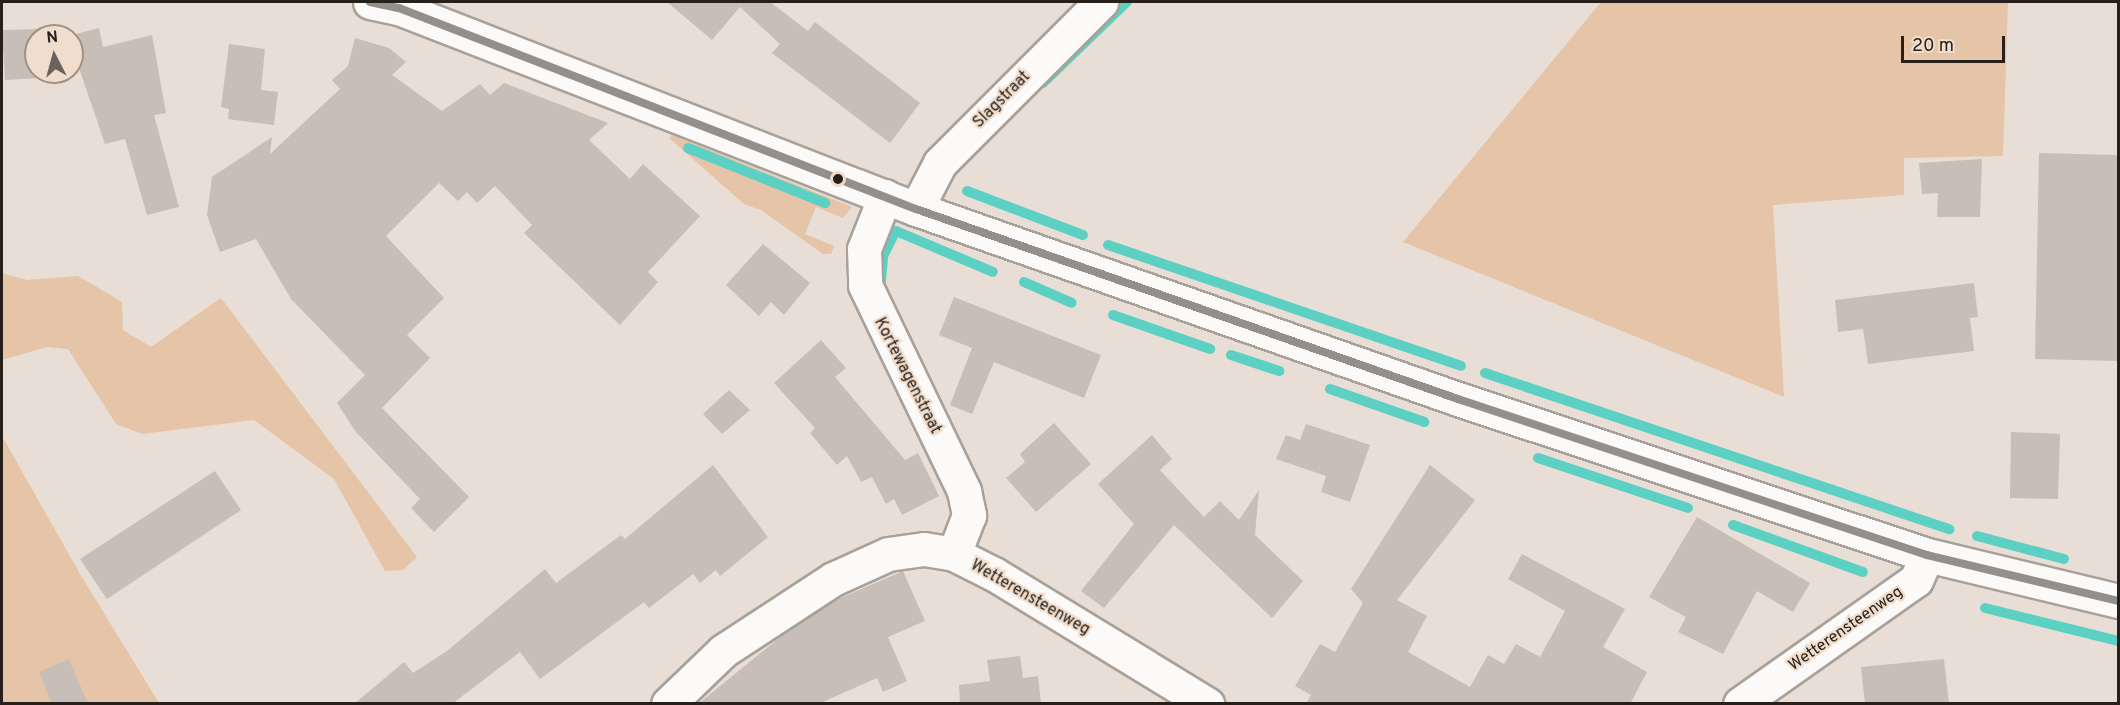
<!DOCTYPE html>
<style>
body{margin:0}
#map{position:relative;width:2120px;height:705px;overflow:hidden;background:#e8ded5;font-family:Overpass,sans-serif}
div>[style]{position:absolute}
.green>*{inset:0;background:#e5c4a7}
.stream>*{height:10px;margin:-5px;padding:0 5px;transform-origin:5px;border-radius:5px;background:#5cd0c3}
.building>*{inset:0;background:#c6beb7}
.roads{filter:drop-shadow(2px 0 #a8a19a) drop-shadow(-2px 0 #a8a19a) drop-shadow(0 2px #a8a19a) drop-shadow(0 -2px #a8a19a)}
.minor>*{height:33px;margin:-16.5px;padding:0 16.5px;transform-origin:16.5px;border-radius:16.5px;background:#fcfaf9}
.bus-1>*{height:8px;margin:-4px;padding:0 4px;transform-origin:4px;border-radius:4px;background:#93908c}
.dots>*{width:16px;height:16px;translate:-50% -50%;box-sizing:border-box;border:3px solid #f0ddcd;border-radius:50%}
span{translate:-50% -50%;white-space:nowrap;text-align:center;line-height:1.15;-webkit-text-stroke:4.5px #f0ddcd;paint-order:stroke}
.street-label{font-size:16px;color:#27201a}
.frame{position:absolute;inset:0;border:3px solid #27201a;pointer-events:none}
.north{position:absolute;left:24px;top:24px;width:60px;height:60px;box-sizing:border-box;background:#f0ddcd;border:2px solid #a09185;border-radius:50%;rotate:354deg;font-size:16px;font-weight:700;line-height:24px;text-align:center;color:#27201a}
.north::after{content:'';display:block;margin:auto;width:21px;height:27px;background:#6b625b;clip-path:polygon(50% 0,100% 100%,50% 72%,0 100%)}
.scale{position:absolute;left:1901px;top:36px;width:104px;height:27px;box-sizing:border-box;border:3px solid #27201a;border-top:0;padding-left:8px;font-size:18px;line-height:21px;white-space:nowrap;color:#27201a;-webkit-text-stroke:4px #f0ddcd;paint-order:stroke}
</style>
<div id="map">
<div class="green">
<i style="clip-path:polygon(1601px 2px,2008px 2px,2003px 156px,1904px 158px,1904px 195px,1773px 205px,1784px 397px,1403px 242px)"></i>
<i style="clip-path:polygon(672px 135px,852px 207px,843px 218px,816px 207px,805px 234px,834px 246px,831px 254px,823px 254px,761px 210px,744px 204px,669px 138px)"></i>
<i style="clip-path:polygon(2px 273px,27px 280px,78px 276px,122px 302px,123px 330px,151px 347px,221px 298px,417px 557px,403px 570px,385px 571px,334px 479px,254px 420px,142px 434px,116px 424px,68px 349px,47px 347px,2px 360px)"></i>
<i style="clip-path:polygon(2px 436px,80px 574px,159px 703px,2px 703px)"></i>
</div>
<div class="stream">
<i style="left:1043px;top:83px;width:117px;rotate:-44deg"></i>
<i style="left:688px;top:148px;width:148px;rotate:21.9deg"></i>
<i style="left:967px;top:191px;width:124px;rotate:20.8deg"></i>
<i style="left:1108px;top:245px;width:373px;rotate:18.9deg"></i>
<i style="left:881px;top:281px;width:25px;rotate:-85deg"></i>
<i style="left:883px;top:256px;width:28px;rotate:-63deg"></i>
<i style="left:896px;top:231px;width:105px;rotate:22.9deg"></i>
<i style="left:1024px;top:282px;width:52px;rotate:23.6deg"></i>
<i style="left:1113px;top:315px;width:103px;rotate:19.3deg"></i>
<i style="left:1231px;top:355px;width:51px;rotate:18.4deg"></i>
<i style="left:1485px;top:373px;width:490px;rotate:18.6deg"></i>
<i style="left:1330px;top:389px;width:100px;rotate:19.3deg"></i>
<i style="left:1538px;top:458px;width:158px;rotate:18.4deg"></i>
<i style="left:1733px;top:525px;width:138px;rotate:19.9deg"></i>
<i style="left:1977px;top:536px;width:90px;rotate:14.8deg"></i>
<i style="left:1985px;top:608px;width:137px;rotate:13.9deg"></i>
</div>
<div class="building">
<i style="clip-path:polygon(667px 2px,770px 2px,808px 31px,815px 22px,920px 103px,890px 143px,772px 53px,780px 44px,740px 7px,712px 40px)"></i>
<i style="clip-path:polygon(99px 28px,103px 47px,152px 35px,166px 113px,154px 115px,179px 207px,147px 215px,125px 139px,105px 144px,68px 36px)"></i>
<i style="clip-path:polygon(40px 29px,36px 72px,42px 78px,5px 80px,2px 30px)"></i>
<i style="clip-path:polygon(355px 38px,389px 48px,406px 62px,392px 75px,442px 111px,480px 84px,490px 95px,504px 83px,608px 123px,589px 140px,630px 179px,643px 164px,700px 216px,648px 272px,658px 282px,620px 325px,524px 233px,532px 225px,495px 186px,477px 203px,467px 192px,458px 201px,439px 183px,386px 236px,444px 298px,407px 335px,430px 358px,382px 408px,469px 497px,434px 532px,411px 508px,420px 499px,356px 432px,337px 403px,365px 375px,291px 299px,256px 239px,220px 252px,207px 215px,212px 177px,272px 137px,270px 154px,340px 89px,332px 80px,348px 66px)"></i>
<i style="clip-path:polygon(229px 44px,265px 49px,261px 90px,278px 92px,274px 125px,228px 119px,229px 109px,221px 107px)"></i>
<i style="clip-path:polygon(2039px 153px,2118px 155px,2118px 361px,2035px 359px)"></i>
<i style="clip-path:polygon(1982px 159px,1980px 217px,1937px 217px,1938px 193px,1922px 194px,1919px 163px)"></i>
<i style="clip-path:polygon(763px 244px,810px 283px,784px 315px,771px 302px,759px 316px,726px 285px)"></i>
<i style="clip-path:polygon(1974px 283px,1978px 317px,1970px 318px,1974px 351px,1868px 364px,1863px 329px,1838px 332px,1835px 300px)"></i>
<i style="clip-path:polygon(954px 297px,1101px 355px,1084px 398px,994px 362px,972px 414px,950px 405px,972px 348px,939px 335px)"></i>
<i style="clip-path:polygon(821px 340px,846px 368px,835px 377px,905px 460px,918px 453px,939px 496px,902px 515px,894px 499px,886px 504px,872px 477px,861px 482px,847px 456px,837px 465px,810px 433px,815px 428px,774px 383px)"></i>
<i style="clip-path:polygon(729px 390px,750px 410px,722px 434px,703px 414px)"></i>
<i style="clip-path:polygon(1054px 423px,1091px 464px,1036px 512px,1006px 478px,1025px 462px,1020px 454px)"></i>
<i style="clip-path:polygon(1306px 424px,1370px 445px,1350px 502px,1321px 492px,1326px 476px,1276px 459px,1286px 435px,1300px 440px)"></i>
<i style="clip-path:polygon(2011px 432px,2060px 434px,2058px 499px,2010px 498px)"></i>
<i style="clip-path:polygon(1152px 435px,1172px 459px,1160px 470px,1204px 517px,1220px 501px,1239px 520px,1259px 490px,1255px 535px,1303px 581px,1272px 618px,1174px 525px,1104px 608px,1081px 591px,1134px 524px,1098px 484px)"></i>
<i style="clip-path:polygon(713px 465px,768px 537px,720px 576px,716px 570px,700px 583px,693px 574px,649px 608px,644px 602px,540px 679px,520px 652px,452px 704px,354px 704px,404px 662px,413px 673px,447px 651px,545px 569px,556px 583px,621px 535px,625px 539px)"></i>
<i style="clip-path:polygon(1430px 465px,1475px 500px,1397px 600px,1427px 616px,1408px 652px,1470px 687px,1488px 655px,1504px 664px,1516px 644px,1540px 657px,1565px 611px,1508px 579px,1522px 554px,1625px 609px,1603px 647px,1647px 672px,1630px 704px,1306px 704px,1311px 695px,1295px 686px,1320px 644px,1335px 652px,1363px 603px,1351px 589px)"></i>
<i style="clip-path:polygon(215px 471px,241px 510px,107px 599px,80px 559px)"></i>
<i style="clip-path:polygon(1697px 517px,1810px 583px,1793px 612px,1757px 591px,1723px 654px,1678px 632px,1686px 617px,1649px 597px)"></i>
<i style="clip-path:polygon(903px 571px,925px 621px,888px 637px,907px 681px,883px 692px,877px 678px,818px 704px,698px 704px,789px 630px,836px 600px)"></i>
<i style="clip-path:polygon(1020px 656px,1023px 678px,1038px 676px,1041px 704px,960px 704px,959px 685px,990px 681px,987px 660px)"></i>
<i style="clip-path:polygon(69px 659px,88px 704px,52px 704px,39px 672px)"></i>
<i style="clip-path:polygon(1944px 659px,1949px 704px,1865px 704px,1861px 667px)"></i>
</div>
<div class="roads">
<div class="minor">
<i style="left:370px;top:2px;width:30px;rotate:12deg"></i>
<i style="left:399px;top:8px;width:555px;rotate:21.25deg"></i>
<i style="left:916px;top:209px;width:574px;rotate:19.32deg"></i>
<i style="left:1458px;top:399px;width:494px;rotate:18.4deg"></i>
<i style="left:1927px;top:555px;width:196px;rotate:13.5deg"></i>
<i style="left:885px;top:196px;width:57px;rotate:111.6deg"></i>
<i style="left:864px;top:249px;width:36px;rotate:88deg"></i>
<i style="left:865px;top:285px;width:229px;rotate:64.3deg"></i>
<i style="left:964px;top:491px;width:25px;rotate:78deg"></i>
<i style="left:969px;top:515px;width:42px;rotate:111deg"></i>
<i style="left:916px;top:209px;width:52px;rotate:-62.4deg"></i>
<i style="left:940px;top:163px;width:228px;rotate:-45deg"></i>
<i style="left:668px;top:704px;width:76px;rotate:-43.9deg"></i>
<i style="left:723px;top:651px;width:131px;rotate:-33.2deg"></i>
<i style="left:833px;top:579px;width:60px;rotate:-24.4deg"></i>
<i style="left:888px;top:554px;width:36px;rotate:-8deg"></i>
<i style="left:924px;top:549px;width:30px;rotate:9deg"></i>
<i style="left:954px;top:554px;width:45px;rotate:26.6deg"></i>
<i style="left:994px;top:574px;width:250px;rotate:31.4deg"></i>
<i style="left:1740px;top:704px;width:215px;rotate:-35.2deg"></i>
<i style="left:1916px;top:580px;width:27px;rotate:-66deg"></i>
</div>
</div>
<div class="bus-1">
<i style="left:370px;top:2px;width:30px;rotate:12deg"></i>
<i style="left:399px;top:8px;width:555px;rotate:21.25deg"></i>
<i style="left:916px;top:209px;width:574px;rotate:19.32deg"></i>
<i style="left:1458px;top:399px;width:494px;rotate:18.4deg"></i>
<i style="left:1927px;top:555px;width:196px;rotate:13.5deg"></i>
</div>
<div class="dots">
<i style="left:838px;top:179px;background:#27201a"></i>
</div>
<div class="street-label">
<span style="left:1002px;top:100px;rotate:-45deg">Slagstraat</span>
<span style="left:907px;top:376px;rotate:63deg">Kortewagenstraat</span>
<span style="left:1030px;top:598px;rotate:30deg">Wetterensteenweg</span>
<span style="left:1846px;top:629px;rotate:-35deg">Wetterensteenweg</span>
</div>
<div class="frame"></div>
<div class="north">N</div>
<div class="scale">20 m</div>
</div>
